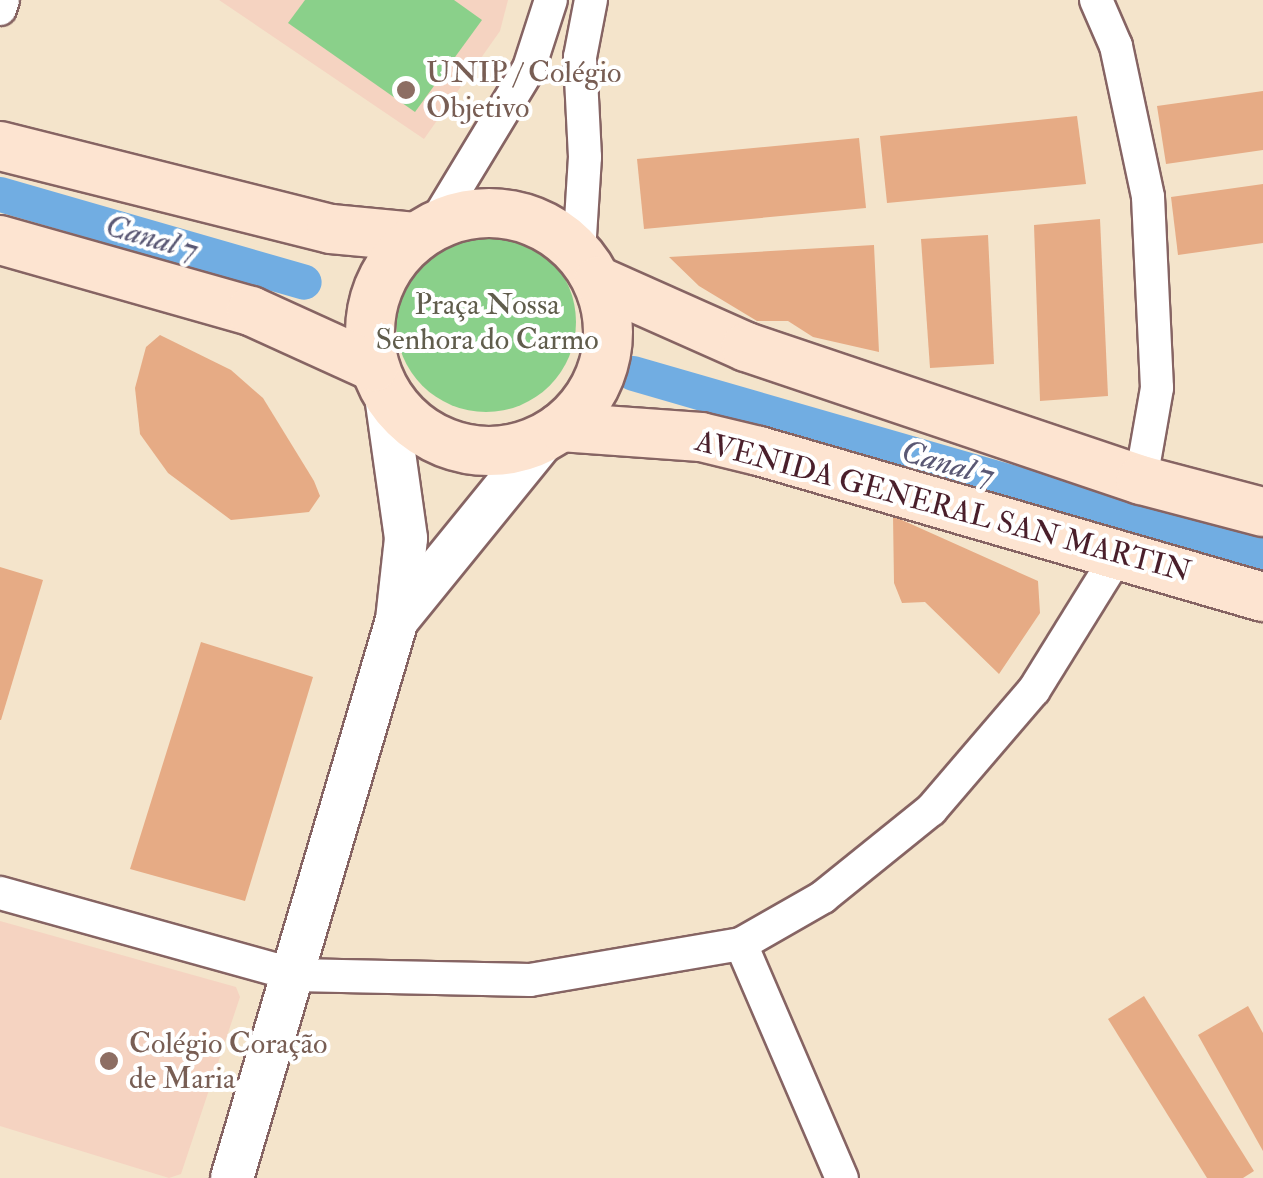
<!DOCTYPE html>
<meta charset="utf-8">
<style>
body{margin:0}
#map{position:relative;width:1263px;height:1178px;overflow:hidden;background:#f4e4cb;font-family:"IM FELL Double Pica",serif}
div>[style]{position:absolute}
.built>*{inset:0;background:#f5d3c1}
.green>*{inset:0;background:#8ad08a}
.round{border-radius:50%}
.canal>*{height:35px;margin:-17.5px;padding:0 17.5px;transform-origin:17.5px;border-radius:17.5px;background:#71ade2}
.building>*{inset:0;background:#e6ab85}
.roads{filter:drop-shadow(2px 0 #866463) drop-shadow(-2px 0 #866463) drop-shadow(0 2px #866463) drop-shadow(0 -2px #866463)}
.minor>*{height:32px;margin:-16px;padding:0 16px;transform-origin:16px;border-radius:16px;background:#fff}
.tertiary>*{height:42px;margin:-21px;padding:0 21px;transform-origin:21px;border-radius:21px;background:#fff}
.secondary>*{height:48px;margin:-24px;padding:0 24px;transform-origin:24px;border-radius:24px;background:#fde4d1}
.secondary>.ring{margin:-24px;padding:0;box-sizing:content-box;background:none;border:48px solid #fde4d1;border-radius:50%}
.dots>*{width:28px;height:28px;translate:-50% -50%;box-sizing:border-box;border:5px solid #fff;border-radius:50%}
span{translate:-50% -50%;white-space:nowrap;text-align:center;line-height:1.15;-webkit-text-stroke:8px #fff;paint-order:stroke}
.education-label{font-size:30px;color:#785e54}
.left{translate:0 -50%;text-align:left}
.park-label{font-size:30px;color:#605d4c}
.street-label{font-size:30px;color:#4a1f2b}
.water-label{font-size:32px;color:#5a5874;font-style:italic}
</style>
<div id="map">
<div class="built">
<i style="clip-path:polygon(219px 0,508px 0,500px 31px,424px 139px)"></i>
<i style="clip-path:polygon(0 921px,236px 987px,240px 997px,181px 1174px,169px 1178px,0 1126px)"></i>
</div>
<div class="green">
<i style="clip-path:polygon(305px 0,454px 0,482px 20px,415px 112px,288px 23px)"></i>
<i class="round" style="left:396px;top:232px;width:180px;height:180px"></i>
</div>
<div class="canal">
<i style="left:0;top:194px;width:316px;rotate:16.1deg"></i>
<i style="left:633px;top:373px;width:656px;rotate:16.11deg"></i>
</div>
<div class="building">
<i style="clip-path:polygon(1263px 91px,1263px 150px,1166px 164px,1157px 106px)"></i>
<i style="clip-path:polygon(1077px 116px,1086px 184px,887px 203px,880px 136px)"></i>
<i style="clip-path:polygon(859px 138px,866px 208px,644px 229px,637px 159px)"></i>
<i style="clip-path:polygon(1263px 184px,1263px 243px,1178px 255px,1171px 197px)"></i>
<i style="clip-path:polygon(1100px 219px,1108px 396px,1040px 401px,1034px 225px)"></i>
<i style="clip-path:polygon(988px 235px,994px 364px,930px 368px,921px 239px)"></i>
<i style="clip-path:polygon(874px 245px,879px 352px,813px 337px,788px 321px,757px 321px,699px 286px,669px 257px)"></i>
<i style="clip-path:polygon(160px 335px,231px 370px,263px 398px,314px 481px,320px 496px,309px 512px,231px 520px,168px 473px,140px 434px,135px 388px,146px 347px)"></i>
<i style="clip-path:polygon(893px 516px,1038px 581px,1040px 613px,999px 674px,925px 602px,902px 603px,894px 583px)"></i>
<i style="clip-path:polygon(0 567px,43px 580px,1px 720px,0 720px)"></i>
<i style="clip-path:polygon(201px 642px,313px 677px,245px 901px,130px 869px)"></i>
<i style="clip-path:polygon(1144px 996px,1254px 1171px,1243px 1178px,1207px 1178px,1108px 1019px)"></i>
<i style="clip-path:polygon(1248px 1006px,1263px 1033px,1263px 1151px,1198px 1035px)"></i>
</div>
<div class="roads">
<div class="minor">
<i style="left:1096px;top:0;width:50px;rotate:66.5deg"></i>
<i style="left:1116px;top:46px;width:154px;rotate:78deg"></i>
<i style="left:1148px;top:197px;width:191px;rotate:87.3deg"></i>
<i style="left:1157px;top:388px;width:93px;rotate:99.9deg"></i>
<i style="left:0;top:9px;width:9px;rotate:-72deg"></i>
<i style="left:434px;top:225px;width:184px;rotate:-58.8deg"></i>
<i style="left:529px;top:68px;width:71px;rotate:-72.1deg"></i>
<i style="left:579px;top:252px;width:95px;rotate:-86.4deg"></i>
<i style="left:585px;top:157px;width:100px;rotate:-92.9deg"></i>
<i style="left:580px;top:57px;width:58px;rotate:-79.1deg"></i>
<i style="left:0;top:893px;width:306px;rotate:15.5deg"></i>
<i style="left:295px;top:975px;width:235px;rotate:1.2deg"></i>
<i style="left:530px;top:980px;width:214px;rotate:-9.7deg"></i>
<i style="left:741px;top:944px;width:95px;rotate:-29.8deg"></i>
<i style="left:823px;top:897px;width:139px;rotate:-38.9deg"></i>
<i style="left:931px;top:810px;width:158px;rotate:-49.4deg"></i>
<i style="left:1034px;top:690px;width:161px;rotate:-58.2deg"></i>
<i style="left:741px;top:944px;width:255px;rotate:66.7deg"></i>
</div>
<div class="tertiary">
<i style="left:398px;top:619px;width:235px;rotate:-50.9deg"></i>
<i style="left:232px;top:1178px;width:582px;rotate:-73.53deg"></i>
<i style="left:397px;top:620px;width:82px;rotate:-83.7deg"></i>
<i style="left:406px;top:538px;width:144px;rotate:-98deg"></i>
</div>
<div class="secondary">
<i style="left:0;top:146px;width:341px;rotate:14.1deg"></i>
<i style="left:331px;top:229px;width:84px;rotate:5.4deg"></i>
<i class="ring" style="left:370px;top:213px;width:190px;height:190px"></i>
<i style="left:0;top:240px;width:261px;rotate:15.8deg"></i>
<i style="left:251px;top:311px;width:135px;rotate:24.5deg"></i>
<i style="left:598px;top:281px;width:162px;rotate:24deg"></i>
<i style="left:746px;top:347px;width:417px;rotate:18.6deg"></i>
<i style="left:1141px;top:480px;width:126px;rotate:14.7deg"></i>
<i style="left:561px;top:427px;width:140px;rotate:4.1deg"></i>
<i style="left:701px;top:437px;width:60px;rotate:13.6deg"></i>
<i style="left:759px;top:451px;width:525px;rotate:16.16deg"></i>
</div>
</div>
<div class="dots">
<i style="left:406px;top:90px;background:#8d6e63"></i>
<i style="left:109px;top:1061px;background:#8d6e63"></i>
</div>
<div class="education-label">
<span class="left" style="left:426px;top:90px">UNIP / Colégio<br>Objetivo</span>
<span class="left" style="left:129px;top:1061px">Colégio Coração<br>de Maria</span>
</div>
<div class="park-label">
<span style="left:487px;top:322px">Praça Nossa<br>Senhora do Carmo</span>
</div>
<div class="street-label">
<span style="left:943px;top:507px;rotate:15deg">AVENIDA GENERAL SAN MARTIN</span>
</div>
<div class="water-label">
<span style="left:152px;top:238px;rotate:16deg">Canal 7</span>
<span style="left:948px;top:464px;rotate:16deg">Canal 7</span>
</div>
</div>
